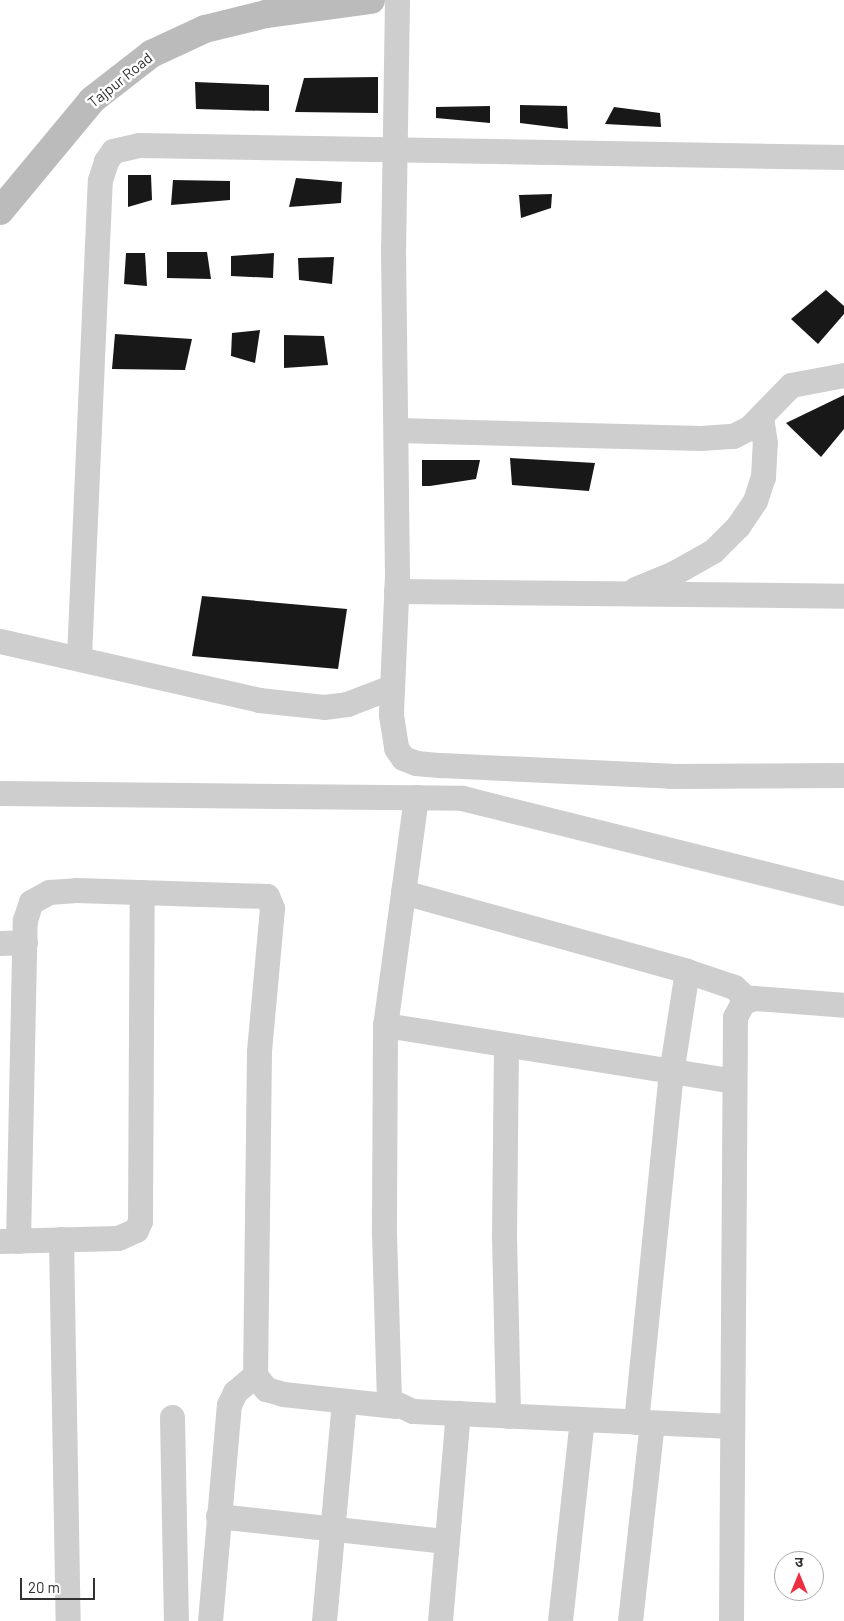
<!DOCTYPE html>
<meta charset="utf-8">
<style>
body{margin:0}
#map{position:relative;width:844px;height:1621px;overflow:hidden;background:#fff;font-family:Barlow,"Noto Sans Devanagari",sans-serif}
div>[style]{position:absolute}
.building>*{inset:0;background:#181818}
.street>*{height:25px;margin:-12.5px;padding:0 12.5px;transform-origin:12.5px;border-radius:12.5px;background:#cecece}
.secondary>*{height:28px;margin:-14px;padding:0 14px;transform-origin:14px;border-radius:14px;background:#bbb}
span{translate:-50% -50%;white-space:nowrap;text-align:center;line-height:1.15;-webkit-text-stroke:5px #fff;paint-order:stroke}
.street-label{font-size:15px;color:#313131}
.north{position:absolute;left:774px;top:1551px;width:50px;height:50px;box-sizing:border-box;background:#fff;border:1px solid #adadad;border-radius:50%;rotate:0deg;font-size:14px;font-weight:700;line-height:20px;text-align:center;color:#313131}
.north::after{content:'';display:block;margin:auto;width:18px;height:22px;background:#ec2f41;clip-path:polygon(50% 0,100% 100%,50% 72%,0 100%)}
.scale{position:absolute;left:20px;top:1578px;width:75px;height:22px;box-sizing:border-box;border:2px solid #313131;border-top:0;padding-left:6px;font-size:15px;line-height:18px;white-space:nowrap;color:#313131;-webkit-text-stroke:4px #fff;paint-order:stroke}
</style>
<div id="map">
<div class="building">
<i style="clip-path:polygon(378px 77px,378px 113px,295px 112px,304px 78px)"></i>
<i style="clip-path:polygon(195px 82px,269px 85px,269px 111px,196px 109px)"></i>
<i style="clip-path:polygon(520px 105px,567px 106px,568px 129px,520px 123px)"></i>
<i style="clip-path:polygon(490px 106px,490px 123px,436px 118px,436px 107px)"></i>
<i style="clip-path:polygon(614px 107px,660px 113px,661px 127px,605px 124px)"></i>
<i style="clip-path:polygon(128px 175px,151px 175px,152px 200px,128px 207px)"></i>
<i style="clip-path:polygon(296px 178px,342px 182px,341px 203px,289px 207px)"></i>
<i style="clip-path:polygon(173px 180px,230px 181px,230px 200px,171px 205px)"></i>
<i style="clip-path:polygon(552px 194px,551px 208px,521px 218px,519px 195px)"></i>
<i style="clip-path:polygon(167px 252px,207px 252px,211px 279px,167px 278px)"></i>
<i style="clip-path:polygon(126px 253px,145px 253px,147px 286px,124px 284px)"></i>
<i style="clip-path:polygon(274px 253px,273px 278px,231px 276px,231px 256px)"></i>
<i style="clip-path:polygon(334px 257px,332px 284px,299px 280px,298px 258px)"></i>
<i style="clip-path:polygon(826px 290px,844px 306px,844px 314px,818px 344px,791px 319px)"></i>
<i style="clip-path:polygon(260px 330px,255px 363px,231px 356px,232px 333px)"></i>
<i style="clip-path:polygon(115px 334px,192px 339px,185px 370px,112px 369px)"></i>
<i style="clip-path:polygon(284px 335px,324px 336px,328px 365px,284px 368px)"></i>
<i style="clip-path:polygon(844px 395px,844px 429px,821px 457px,786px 423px)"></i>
<i style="clip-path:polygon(510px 458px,595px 463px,589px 491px,512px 485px)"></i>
<i style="clip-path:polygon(422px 460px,480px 460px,476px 479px,430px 486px,422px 486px)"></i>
<i style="clip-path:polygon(202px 596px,347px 609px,338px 669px,192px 656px)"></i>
</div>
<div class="street">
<i style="left:397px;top:0;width:248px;rotate:90.9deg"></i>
<i style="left:393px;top:248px;width:327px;rotate:89.3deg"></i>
<i style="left:397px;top:575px;width:140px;rotate:92.5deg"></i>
<i style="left:391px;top:715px;width:33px;rotate:81deg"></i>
<i style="left:396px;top:748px;width:12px;rotate:55deg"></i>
<i style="left:403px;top:758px;width:14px;rotate:21deg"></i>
<i style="left:416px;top:763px;width:25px;rotate:5deg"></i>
<i style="left:441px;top:765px;width:230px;rotate:2.7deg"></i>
<i style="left:671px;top:776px;width:173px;rotate:-0.3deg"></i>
<i style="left:397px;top:430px;width:304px;rotate:1.5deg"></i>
<i style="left:701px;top:438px;width:32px;rotate:-4deg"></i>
<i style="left:733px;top:436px;width:18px;rotate:-27deg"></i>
<i style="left:749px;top:428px;width:60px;rotate:-45.7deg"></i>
<i style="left:791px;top:385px;width:54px;rotate:-10.7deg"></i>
<i style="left:635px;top:589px;width:42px;rotate:-22.3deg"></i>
<i style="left:674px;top:573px;width:45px;rotate:-29.4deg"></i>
<i style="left:713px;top:551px;width:35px;rotate:-45deg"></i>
<i style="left:738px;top:526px;width:30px;rotate:-56deg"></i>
<i style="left:755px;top:501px;width:25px;rotate:-72deg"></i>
<i style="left:763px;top:477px;width:34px;rotate:-87deg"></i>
<i style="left:765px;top:443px;width:26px;rotate:-99deg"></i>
<i style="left:396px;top:591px;width:448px;rotate:0.6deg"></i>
<i style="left:0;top:641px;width:266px;rotate:12.8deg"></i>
<i style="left:259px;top:700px;width:65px;rotate:6.1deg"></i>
<i style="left:324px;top:707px;width:23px;rotate:-7deg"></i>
<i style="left:347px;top:704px;width:47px;rotate:-21.1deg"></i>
<i style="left:79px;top:657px;width:477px;rotate:-87.5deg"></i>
<i style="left:100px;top:180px;width:20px;rotate:-72deg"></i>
<i style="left:106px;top:161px;width:12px;rotate:-55deg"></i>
<i style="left:113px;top:151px;width:27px;rotate:-13deg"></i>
<i style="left:139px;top:145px;width:705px;rotate:0.98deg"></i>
<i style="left:0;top:793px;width:462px;rotate:0.6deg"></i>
<i style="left:462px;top:798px;width:394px;rotate:14deg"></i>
<i style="left:416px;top:797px;width:230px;rotate:97.7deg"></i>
<i style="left:385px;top:1025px;width:208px;rotate:90.3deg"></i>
<i style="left:384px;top:1233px;width:167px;rotate:88.3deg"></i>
<i style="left:389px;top:1400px;width:26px;rotate:25deg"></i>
<i style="left:413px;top:1411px;width:319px;rotate:2.7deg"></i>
<i style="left:403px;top:892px;width:295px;rotate:15.5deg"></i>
<i style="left:687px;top:971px;width:50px;rotate:18.8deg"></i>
<i style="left:734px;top:987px;width:19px;rotate:43deg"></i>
<i style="left:0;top:943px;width:25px;rotate:-2deg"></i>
<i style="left:385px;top:1025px;width:353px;rotate:9.1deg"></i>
<i style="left:506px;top:1045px;width:191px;rotate:90.6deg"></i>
<i style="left:504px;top:1236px;width:180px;rotate:88.7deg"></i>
<i style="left:61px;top:1239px;width:382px;rotate:89deg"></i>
<i style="left:0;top:1241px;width:118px;rotate:-1.5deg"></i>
<i style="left:118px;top:1238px;width:20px;rotate:-24deg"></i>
<i style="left:136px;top:1230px;width:10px;rotate:-66deg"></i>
<i style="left:140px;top:1221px;width:329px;rotate:-89.7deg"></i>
<i style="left:18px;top:1241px;width:321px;rotate:-88.8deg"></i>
<i style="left:25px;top:920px;width:19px;rotate:-72deg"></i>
<i style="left:31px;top:902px;width:21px;rotate:-29deg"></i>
<i style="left:49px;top:892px;width:27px;rotate:-4deg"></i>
<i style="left:76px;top:890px;width:191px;rotate:1.8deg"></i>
<i style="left:267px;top:896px;width:13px;rotate:67deg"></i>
<i style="left:272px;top:908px;width:145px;rotate:95.2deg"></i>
<i style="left:259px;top:1052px;width:323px;rotate:90.7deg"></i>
<i style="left:255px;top:1375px;width:18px;rotate:52deg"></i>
<i style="left:266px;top:1389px;width:18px;rotate:16deg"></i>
<i style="left:283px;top:1394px;width:114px;rotate:6.1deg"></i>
<i style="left:172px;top:1417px;width:204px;rotate:88.9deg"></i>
<i style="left:636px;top:1422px;width:351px;rotate:-84.3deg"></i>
<i style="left:671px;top:1073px;width:103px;rotate:-81.1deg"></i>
<i style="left:218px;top:1516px;width:229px;rotate:6.3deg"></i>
<i style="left:210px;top:1621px;width:217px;rotate:-85deg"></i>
<i style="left:229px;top:1405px;width:14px;rotate:-65deg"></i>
<i style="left:235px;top:1392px;width:26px;rotate:-40deg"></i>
<i style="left:324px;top:1621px;width:220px;rotate:-84.8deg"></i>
<i style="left:440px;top:1621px;width:209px;rotate:-85.1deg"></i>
<i style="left:560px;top:1621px;width:203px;rotate:-83.8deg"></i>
<i style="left:630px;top:1621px;width:199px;rotate:-83.7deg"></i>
<i style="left:731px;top:1621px;width:604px;rotate:-89.62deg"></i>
<i style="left:735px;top:1017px;width:17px;rotate:-62deg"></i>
<i style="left:743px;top:1002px;width:12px;rotate:-20deg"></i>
<i style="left:754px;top:998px;width:90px;rotate:4.4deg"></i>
</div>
<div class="secondary">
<i style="left:0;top:211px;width:144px;rotate:-50.3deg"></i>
<i style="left:92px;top:100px;width:75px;rotate:-37.9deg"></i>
<i style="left:151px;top:54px;width:60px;rotate:-24.8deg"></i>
<i style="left:205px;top:29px;width:63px;rotate:-13.8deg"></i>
<i style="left:266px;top:14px;width:106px;rotate:-7.6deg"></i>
</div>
<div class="street-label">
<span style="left:120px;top:80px;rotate:-39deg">Tajpur Road</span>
</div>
<div class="north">उ</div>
<div class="scale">20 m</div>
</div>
